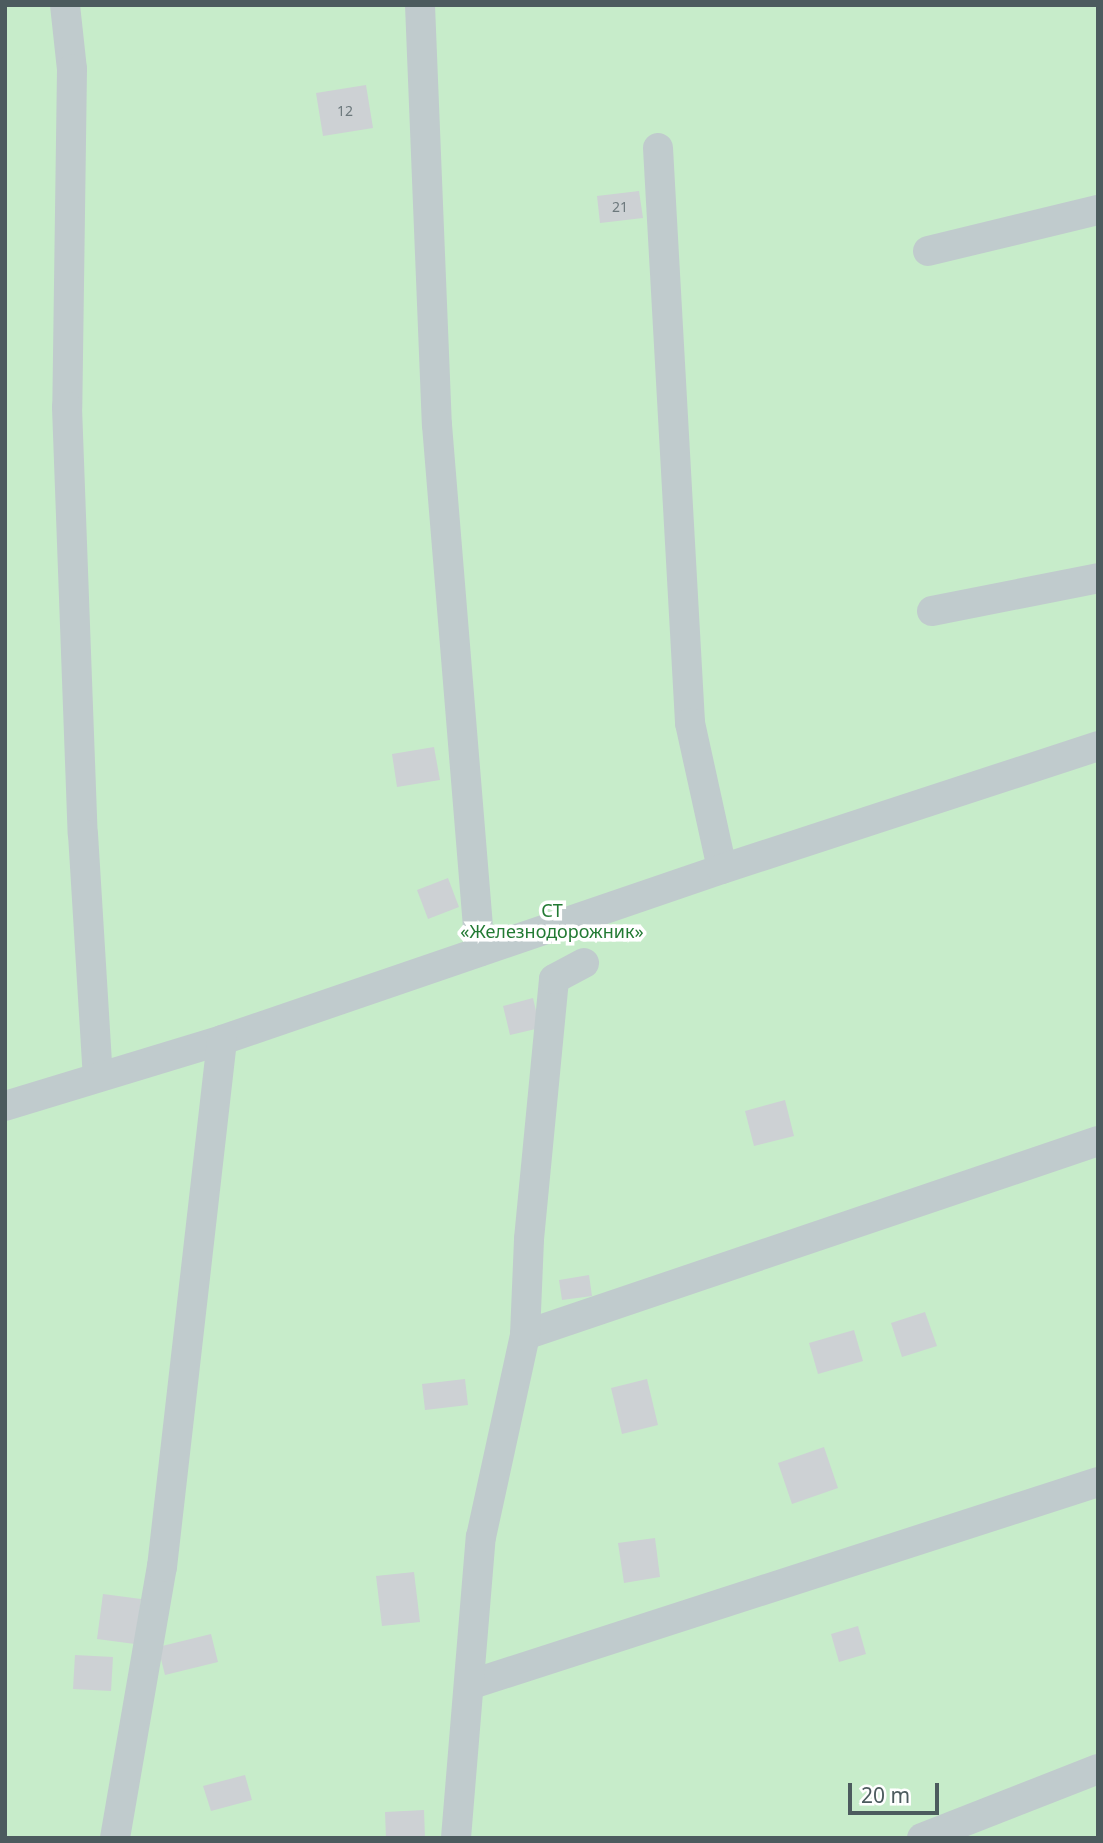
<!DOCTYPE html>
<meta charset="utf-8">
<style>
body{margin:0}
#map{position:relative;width:1103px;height:1843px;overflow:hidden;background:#f4f3f3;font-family:"Noto Sans",sans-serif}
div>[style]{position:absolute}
.green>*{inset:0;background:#c7ecca}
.building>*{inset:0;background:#cdd1d4}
.minor>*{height:30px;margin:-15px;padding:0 15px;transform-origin:15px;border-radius:15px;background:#c0cbcd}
span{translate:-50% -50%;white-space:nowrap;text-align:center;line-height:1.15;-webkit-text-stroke:7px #fff;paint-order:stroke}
.number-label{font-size:14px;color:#6c787c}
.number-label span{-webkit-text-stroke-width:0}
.park-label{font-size:18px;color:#227a33}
.frame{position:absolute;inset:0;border:7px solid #4c5b5e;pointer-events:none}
.scale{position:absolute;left:848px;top:1783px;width:91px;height:32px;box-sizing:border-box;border:4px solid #4c5b5e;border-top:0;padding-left:9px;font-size:21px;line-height:24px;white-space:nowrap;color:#4c5b5e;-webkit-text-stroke:5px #fff;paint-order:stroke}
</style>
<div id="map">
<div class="green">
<i style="clip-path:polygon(5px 5px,1098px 5px,1098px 1838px,5px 1838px)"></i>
</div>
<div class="building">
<i style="clip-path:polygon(366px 85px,373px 128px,323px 136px,316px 93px)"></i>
<i style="clip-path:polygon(639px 191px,643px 218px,600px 223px,597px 196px)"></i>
<i style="clip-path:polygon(434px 747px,440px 780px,397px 787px,392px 754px)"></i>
<i style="clip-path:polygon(448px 878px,459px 907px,428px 919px,417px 890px)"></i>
<i style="clip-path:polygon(533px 998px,540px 1028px,510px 1035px,503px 1006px)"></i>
<i style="clip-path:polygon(785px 1100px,794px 1136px,754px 1146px,745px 1111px)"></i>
<i style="clip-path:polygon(589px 1275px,592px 1296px,562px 1300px,559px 1280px)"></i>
<i style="clip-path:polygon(925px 1312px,937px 1346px,902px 1357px,891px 1323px)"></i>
<i style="clip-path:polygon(854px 1330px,863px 1361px,818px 1374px,809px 1343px)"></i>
<i style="clip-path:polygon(465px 1379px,468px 1405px,425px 1410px,422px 1384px)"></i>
<i style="clip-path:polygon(647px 1379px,658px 1425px,622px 1434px,611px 1388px)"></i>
<i style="clip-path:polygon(824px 1447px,838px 1488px,792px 1504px,778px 1463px)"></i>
<i style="clip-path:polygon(655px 1538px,660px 1577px,624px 1583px,618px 1543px)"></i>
<i style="clip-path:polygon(414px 1572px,420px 1622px,382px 1626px,376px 1576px)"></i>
<i style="clip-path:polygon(103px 1594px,141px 1599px,135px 1644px,97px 1639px)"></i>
<i style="clip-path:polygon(858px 1626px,866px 1654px,839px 1662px,831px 1634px)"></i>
<i style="clip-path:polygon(211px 1634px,218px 1662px,165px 1675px,158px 1647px)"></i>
<i style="clip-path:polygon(75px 1655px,113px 1657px,111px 1691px,73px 1689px)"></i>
<i style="clip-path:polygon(245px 1775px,252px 1800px,211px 1811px,203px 1786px)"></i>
<i style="clip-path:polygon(424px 1810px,425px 1838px,386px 1838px,385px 1812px)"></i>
</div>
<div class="minor">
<i style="left:65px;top:5px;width:64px;rotate:83.8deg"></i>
<i style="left:72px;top:69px;width:338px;rotate:90.8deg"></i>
<i style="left:67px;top:407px;width:427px;rotate:87.9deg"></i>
<i style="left:83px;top:834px;width:242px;rotate:86.5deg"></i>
<i style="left:420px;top:5px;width:420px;rotate:87.7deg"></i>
<i style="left:437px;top:425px;width:528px;rotate:85.33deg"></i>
<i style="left:658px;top:148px;width:576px;rotate:86.81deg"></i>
<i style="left:690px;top:723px;width:149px;rotate:77.6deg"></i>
<i style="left:928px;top:251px;width:175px;rotate:-13.6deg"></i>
<i style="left:932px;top:611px;width:169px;rotate:-11.2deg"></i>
<i style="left:5px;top:1106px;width:227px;rotate:-16.9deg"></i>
<i style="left:222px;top:1040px;width:528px;rotate:-18.88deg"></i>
<i style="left:722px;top:869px;width:396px;rotate:-18.1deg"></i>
<i style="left:525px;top:1335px;width:605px;rotate:-18.7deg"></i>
<i style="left:469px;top:1685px;width:661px;rotate:-17.89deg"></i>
<i style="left:115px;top:1838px;width:275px;rotate:-80.2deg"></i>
<i style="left:162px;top:1567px;width:530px;rotate:-83.5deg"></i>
<i style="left:456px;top:1838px;width:302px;rotate:-85.3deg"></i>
<i style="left:481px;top:1537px;width:207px;rotate:-77.7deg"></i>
<i style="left:525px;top:1335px;width:96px;rotate:-87.6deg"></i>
<i style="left:529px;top:1239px;width:261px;rotate:-84.5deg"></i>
<i style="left:554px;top:979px;width:34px;rotate:-28deg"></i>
<i style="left:922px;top:1838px;width:189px;rotate:-21.4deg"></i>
</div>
<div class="number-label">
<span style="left:345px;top:111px">12</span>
<span style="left:620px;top:207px">21</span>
</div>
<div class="park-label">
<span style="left:552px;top:921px">СТ<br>«Железнодорожник»</span>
</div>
<div class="frame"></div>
<div class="scale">20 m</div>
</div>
